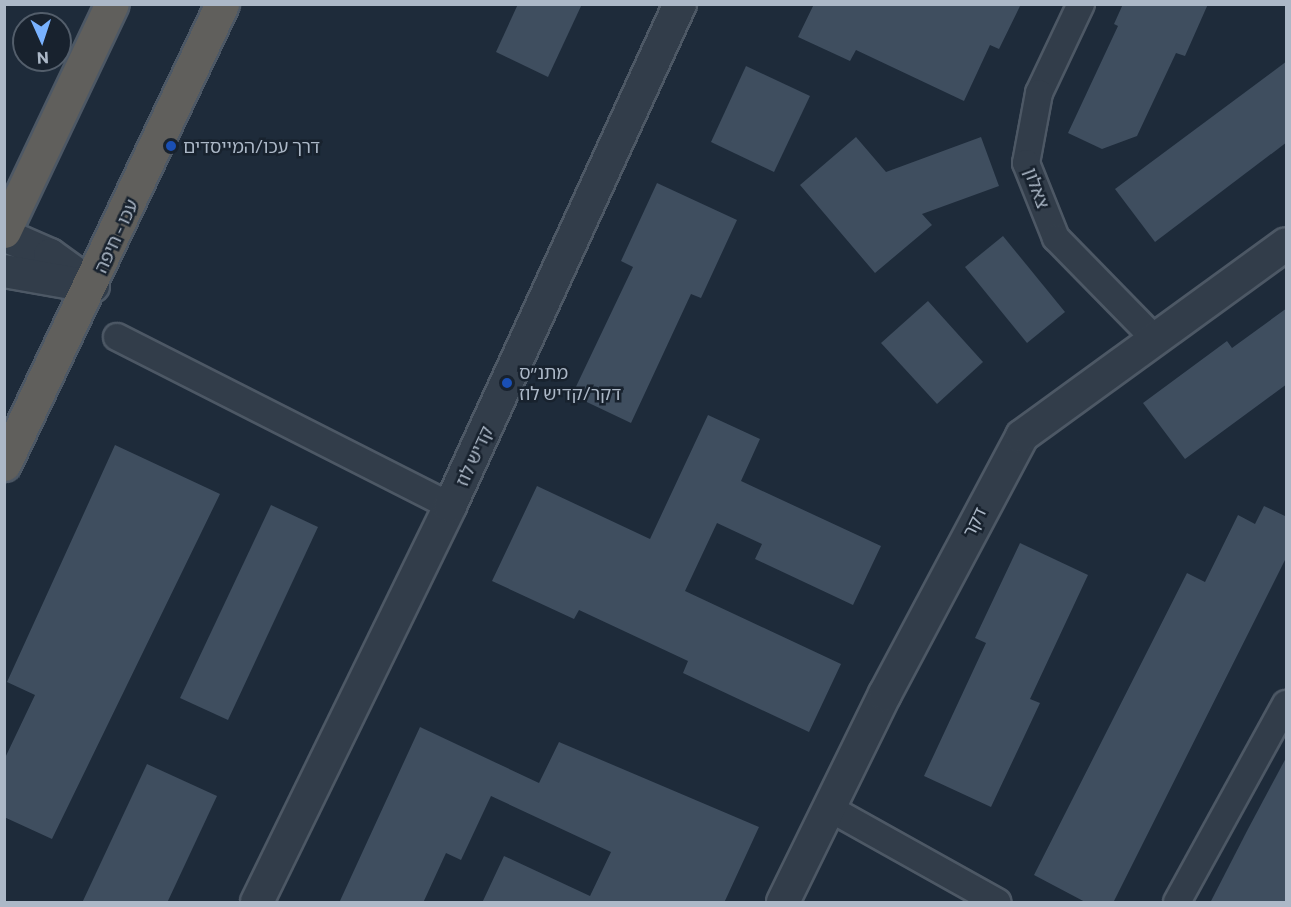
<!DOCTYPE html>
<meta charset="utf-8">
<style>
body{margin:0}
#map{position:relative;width:1291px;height:907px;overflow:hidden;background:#1e2b3a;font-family:Commissioner,"Noto Sans Hebrew",sans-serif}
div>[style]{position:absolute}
.building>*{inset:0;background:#3f4e5f}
.roads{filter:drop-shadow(2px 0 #4d5865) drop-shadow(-2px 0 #4d5865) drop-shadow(0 2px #4d5865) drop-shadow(0 -2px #4d5865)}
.minor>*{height:26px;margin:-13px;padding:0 13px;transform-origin:13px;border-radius:13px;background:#323d4a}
.tertiary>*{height:32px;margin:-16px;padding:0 16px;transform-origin:16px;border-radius:16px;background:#323d4a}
.trunk>*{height:33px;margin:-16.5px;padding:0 16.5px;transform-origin:16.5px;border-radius:16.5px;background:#605f5c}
.dots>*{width:16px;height:16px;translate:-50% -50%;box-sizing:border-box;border:3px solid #18222e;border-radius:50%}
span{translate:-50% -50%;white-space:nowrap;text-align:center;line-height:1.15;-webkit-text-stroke:5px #18222e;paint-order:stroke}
.poi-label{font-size:18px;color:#acb8c7}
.left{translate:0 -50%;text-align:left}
.street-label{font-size:18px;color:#acb8c7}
.frame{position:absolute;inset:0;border:6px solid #acb8c7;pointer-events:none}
.north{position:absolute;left:12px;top:12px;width:60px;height:60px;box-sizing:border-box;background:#18222e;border:2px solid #535e6b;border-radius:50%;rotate:177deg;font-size:16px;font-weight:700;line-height:24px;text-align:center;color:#acb8c7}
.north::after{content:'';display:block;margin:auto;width:21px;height:27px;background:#79b2ff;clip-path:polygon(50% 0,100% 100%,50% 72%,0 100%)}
</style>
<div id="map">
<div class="building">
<i style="clip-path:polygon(518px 4px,582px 4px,548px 77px,496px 52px)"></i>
<i style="clip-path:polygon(814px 4px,1021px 4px,999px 49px,990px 45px,964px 101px,856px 50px,850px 61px,798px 37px)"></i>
<i style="clip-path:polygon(1123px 4px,1208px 4px,1185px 56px,1176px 53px,1137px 136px,1102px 149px,1068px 133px,1118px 26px,1114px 24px)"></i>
<i style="clip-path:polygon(1287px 61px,1287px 142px,1155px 242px,1115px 189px)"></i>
<i style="clip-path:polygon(746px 66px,810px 96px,774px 172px,711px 142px)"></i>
<i style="clip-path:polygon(856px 137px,886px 172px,981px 137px,999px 186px,922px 214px,932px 225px,875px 273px,800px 185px)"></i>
<i style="clip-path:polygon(657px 183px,737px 220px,701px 298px,691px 294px,631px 423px,572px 395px,633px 267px,621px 261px)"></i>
<i style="clip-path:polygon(1003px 236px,1065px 312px,1027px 343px,965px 267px)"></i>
<i style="clip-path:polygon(928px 301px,983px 362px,937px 404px,881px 343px)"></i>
<i style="clip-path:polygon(1287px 308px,1287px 384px,1185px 459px,1143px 403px,1227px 341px,1232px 348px)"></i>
<i style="clip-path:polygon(708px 415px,760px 439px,741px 481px,881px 546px,853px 605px,755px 559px,762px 544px,717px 523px,685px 591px,841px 664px,809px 732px,683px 673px,688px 661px,579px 610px,574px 619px,492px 581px,537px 486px,650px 539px)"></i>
<i style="clip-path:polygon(115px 445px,220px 494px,52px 839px,4px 817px,4px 760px,35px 695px,7px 682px)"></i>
<i style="clip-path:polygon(271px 505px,318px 527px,228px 720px,180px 698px)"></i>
<i style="clip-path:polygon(1264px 506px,1287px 517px,1287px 556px,1113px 903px,1087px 903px,1034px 875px,1187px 573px,1205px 582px,1238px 515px,1255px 524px)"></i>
<i style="clip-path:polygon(1020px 543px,1088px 575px,1030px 699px,1040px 703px,991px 807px,924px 776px,986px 643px,975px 638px)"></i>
<i style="clip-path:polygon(420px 727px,539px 783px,559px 742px,759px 827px,724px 903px,482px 903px,504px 856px,590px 896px,611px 852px,491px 796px,461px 860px,446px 853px,423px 903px,339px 903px)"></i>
<i style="clip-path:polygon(1287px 756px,1287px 903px,1210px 903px,1248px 829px)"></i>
<i style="clip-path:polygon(147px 764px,217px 796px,167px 903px,82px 903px)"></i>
</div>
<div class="roads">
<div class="minor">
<i style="left:1081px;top:4px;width:98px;rotate:115.3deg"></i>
<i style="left:1039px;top:93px;width:71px;rotate:100.5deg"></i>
<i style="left:1026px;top:163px;width:81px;rotate:68.2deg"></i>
<i style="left:1056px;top:238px;width:141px;rotate:45.6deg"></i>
<i style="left:117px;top:337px;width:373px;rotate:26.9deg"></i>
<i style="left:829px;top:808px;width:193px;rotate:29.2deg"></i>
<i style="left:1177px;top:902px;width:226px;rotate:-61.2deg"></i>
</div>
<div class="tertiary">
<i style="left:4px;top:235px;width:50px;rotate:23.5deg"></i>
<i style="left:50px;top:255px;width:53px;rotate:35.8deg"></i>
<i style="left:4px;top:271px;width:86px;rotate:10deg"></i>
<i style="left:257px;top:902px;width:441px;rotate:-64deg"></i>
<i style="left:450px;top:506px;width:552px;rotate:-65.38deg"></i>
<i style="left:783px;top:902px;width:232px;rotate:-63.9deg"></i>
<i style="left:885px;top:694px;width:292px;rotate:-62deg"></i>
<i style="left:1022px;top:436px;width:326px;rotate:-36deg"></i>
</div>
<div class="trunk">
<i style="left:4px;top:231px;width:251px;rotate:-64.6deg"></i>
<i style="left:4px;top:464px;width:509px;rotate:-64.64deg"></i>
</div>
</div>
<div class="dots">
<i style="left:171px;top:146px;background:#1a4fb4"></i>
<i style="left:507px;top:383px;background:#1a4fb4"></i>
</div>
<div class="poi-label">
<span class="left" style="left:183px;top:146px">דרך עכו/המייסדים</span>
<span class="left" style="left:519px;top:383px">מתנ״ס<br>דקר/קדיש לוז</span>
</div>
<div class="street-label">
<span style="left:1037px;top:188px;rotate:70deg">צאלון</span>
<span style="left:116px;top:236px;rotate:-65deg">עכו - חיפה</span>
<span style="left:474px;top:456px;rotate:-65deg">קדיש לוז</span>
<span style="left:974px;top:522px;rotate:-64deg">דקר</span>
</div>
<div class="frame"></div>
<div class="north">N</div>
</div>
